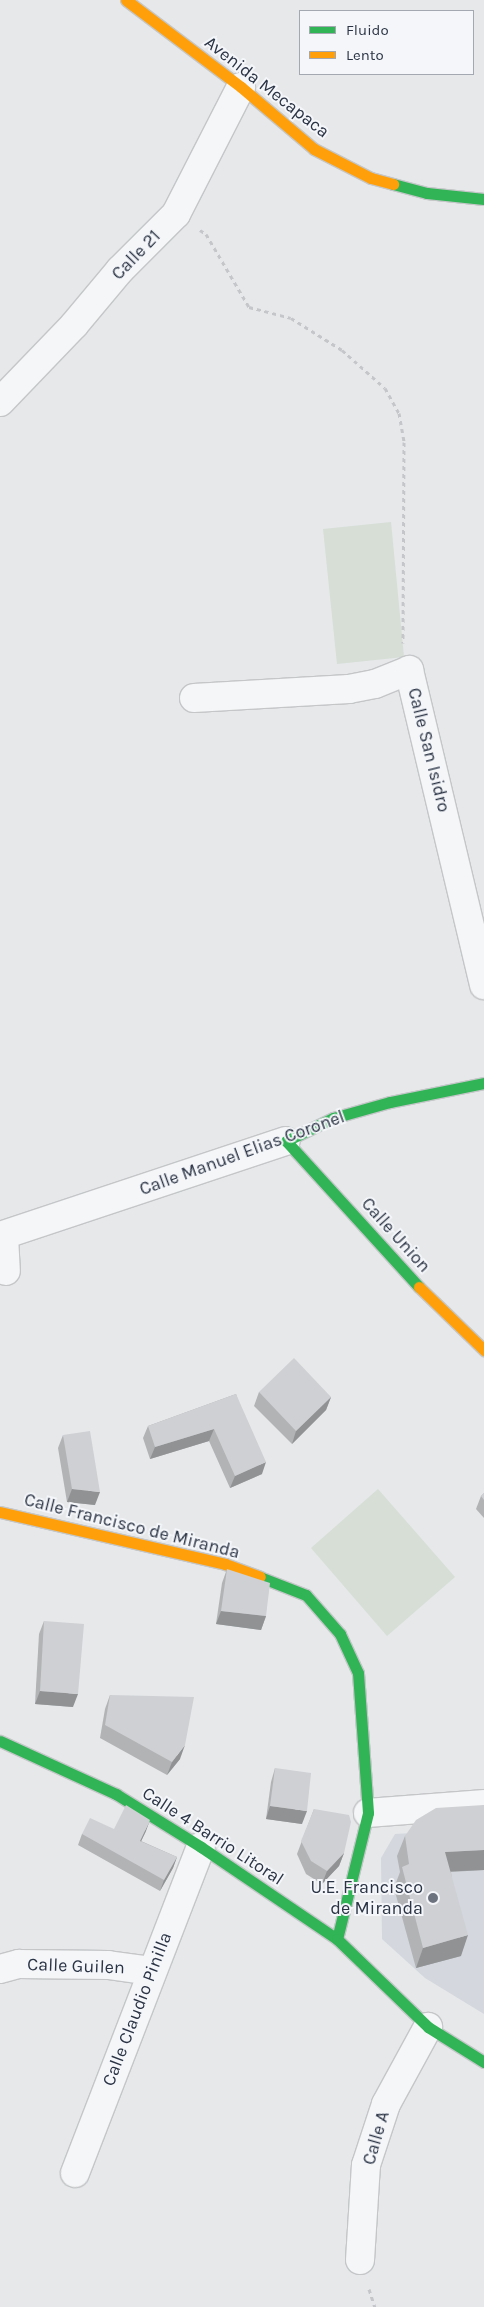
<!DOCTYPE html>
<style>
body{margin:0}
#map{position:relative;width:484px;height:2307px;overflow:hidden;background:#e6e8ea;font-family:Karla,sans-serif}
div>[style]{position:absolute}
.built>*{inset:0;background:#d4d7dd}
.green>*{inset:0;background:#d6ded6}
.path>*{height:3px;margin-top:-1.5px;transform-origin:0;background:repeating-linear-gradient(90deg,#c5c6ca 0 4px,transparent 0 8px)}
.roads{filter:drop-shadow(1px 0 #c4c6c8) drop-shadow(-1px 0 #c4c6c8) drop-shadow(0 1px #c4c6c8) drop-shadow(0 -1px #c4c6c8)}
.street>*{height:28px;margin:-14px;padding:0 14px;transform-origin:14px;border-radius:14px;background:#f5f6f7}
.fast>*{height:11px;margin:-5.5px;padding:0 5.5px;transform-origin:5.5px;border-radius:5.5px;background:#30b455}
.slow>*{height:11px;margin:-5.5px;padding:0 5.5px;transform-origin:5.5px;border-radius:5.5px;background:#ff9f0a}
.wall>*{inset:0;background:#b1b3b5}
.shaded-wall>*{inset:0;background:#909294}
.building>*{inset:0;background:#ced0d3}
.dots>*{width:14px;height:14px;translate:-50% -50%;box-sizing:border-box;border:2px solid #f4f6f9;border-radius:50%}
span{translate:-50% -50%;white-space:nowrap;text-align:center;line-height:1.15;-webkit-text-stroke:4px #f4f6f9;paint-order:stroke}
.street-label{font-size:18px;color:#2b3445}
.poi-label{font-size:18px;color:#2b3445}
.right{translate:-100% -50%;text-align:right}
.legend{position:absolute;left:299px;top:10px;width:175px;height:65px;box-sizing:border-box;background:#f4f6f9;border:1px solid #a4a8b1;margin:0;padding:6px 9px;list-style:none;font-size:15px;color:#2b3445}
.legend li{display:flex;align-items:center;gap:10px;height:25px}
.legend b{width:25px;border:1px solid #a4a8b1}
</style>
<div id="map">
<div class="built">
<i style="clip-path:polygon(484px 1829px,484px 2014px,425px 1978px,382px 1939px,381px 1858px,395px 1834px)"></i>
</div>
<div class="green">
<i style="clip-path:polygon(391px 522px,404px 657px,337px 664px,323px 529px)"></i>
<i style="clip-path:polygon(378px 1489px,455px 1577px,387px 1636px,311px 1548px)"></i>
</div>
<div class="path">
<i style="left:200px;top:230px;width:7px;rotate:34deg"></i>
<i style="left:206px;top:234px;width:85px;rotate:59.5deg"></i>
<i style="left:249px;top:307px;width:43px;rotate:14.7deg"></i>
<i style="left:291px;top:318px;width:60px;rotate:32.1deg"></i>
<i style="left:342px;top:350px;width:57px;rotate:41.5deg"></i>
<i style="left:385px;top:388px;width:29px;rotate:61deg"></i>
<i style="left:399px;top:413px;width:29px;rotate:80deg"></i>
<i style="left:404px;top:442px;width:201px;rotate:90.3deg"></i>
<i style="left:369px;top:2289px;width:19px;rotate:72deg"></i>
</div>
<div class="roads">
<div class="street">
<i style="left:0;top:402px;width:107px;rotate:-46.1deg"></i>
<i style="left:74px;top:325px;width:72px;rotate:-50.1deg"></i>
<i style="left:120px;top:270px;width:79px;rotate:-45deg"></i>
<i style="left:176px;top:214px;width:143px;rotate:-62.9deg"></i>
<i style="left:194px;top:698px;width:155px;rotate:-3.3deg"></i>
<i style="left:349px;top:689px;width:26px;rotate:-11deg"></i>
<i style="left:375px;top:684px;width:37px;rotate:-22deg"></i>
<i style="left:409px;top:670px;width:324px;rotate:76.6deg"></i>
<i style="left:0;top:1236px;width:301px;rotate:-18.4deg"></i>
<i style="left:4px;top:1236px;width:35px;rotate:87deg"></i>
<i style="left:368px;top:1813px;width:116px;rotate:-4.4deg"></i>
<i style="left:0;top:1969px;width:20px;rotate:-15deg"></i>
<i style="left:19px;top:1964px;width:89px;rotate:0.6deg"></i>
<i style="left:108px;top:1965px;width:43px;rotate:7.9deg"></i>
<i style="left:75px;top:2173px;width:350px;rotate:-68.9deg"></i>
<i style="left:360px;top:2260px;width:95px;rotate:-86.4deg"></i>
<i style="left:366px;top:2165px;width:64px;rotate:-71.8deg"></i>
<i style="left:386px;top:2104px;width:88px;rotate:-61.4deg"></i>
</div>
<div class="fast">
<i style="left:393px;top:184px;width:35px;rotate:15deg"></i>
<i style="left:427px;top:193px;width:57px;rotate:6deg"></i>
<i style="left:419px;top:1287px;width:197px;rotate:-132.3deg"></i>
<i style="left:286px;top:1141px;width:52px;rotate:-26.1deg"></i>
<i style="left:333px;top:1118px;width:59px;rotate:-15.7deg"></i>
<i style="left:390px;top:1102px;width:96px;rotate:-11.4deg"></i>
<i style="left:260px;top:1577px;width:49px;rotate:21.4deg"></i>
<i style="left:306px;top:1595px;width:52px;rotate:48.9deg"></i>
<i style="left:340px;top:1634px;width:43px;rotate:65.2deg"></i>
<i style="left:358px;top:1673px;width:140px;rotate:85.9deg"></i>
<i style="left:368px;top:1813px;width:130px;rotate:103.8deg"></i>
<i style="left:0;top:1741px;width:128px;rotate:24.6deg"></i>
<i style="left:116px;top:1794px;width:100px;rotate:31.9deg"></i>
<i style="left:201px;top:1847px;width:164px;rotate:34.1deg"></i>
<i style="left:337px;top:1939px;width:127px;rotate:44deg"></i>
<i style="left:428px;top:2027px;width:66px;rotate:32deg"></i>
</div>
<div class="slow">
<i style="left:126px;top:0;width:144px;rotate:37.1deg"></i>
<i style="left:241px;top:87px;width:96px;rotate:40.3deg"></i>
<i style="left:314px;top:149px;width:64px;rotate:27deg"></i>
<i style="left:371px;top:178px;width:23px;rotate:15deg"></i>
<i style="left:419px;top:1287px;width:91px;rotate:44.1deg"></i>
<i style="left:0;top:1512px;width:231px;rotate:13deg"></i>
<i style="left:225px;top:1564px;width:37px;rotate:20deg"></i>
</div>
</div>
<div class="wall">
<i style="clip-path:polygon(259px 1392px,331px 1397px,326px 1410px,292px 1444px,254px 1406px)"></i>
<i style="clip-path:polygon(236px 1394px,262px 1474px,230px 1488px,209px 1441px,150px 1459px,143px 1438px,148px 1426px)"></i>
<i style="clip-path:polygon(63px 1435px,95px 1505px,67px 1502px,58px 1448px)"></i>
<i style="clip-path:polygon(484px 1493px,484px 1518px,476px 1509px,481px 1496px)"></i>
<i style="clip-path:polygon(227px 1569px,266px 1616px,261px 1630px,216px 1624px,222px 1583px)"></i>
<i style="clip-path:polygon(44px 1621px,73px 1707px,35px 1704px,39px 1634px)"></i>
<i style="clip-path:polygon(110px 1695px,180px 1759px,167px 1775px,100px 1738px,105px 1709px)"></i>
<i style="clip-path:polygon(275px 1768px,302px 1824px,266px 1819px,271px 1782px)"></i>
<i style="clip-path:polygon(484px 1805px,484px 1870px,451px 1872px,461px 1956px,416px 1968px,394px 1888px,400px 1872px,397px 1856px,405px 1836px)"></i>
<i style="clip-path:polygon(314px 1809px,344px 1853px,339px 1866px,322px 1884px,306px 1874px,297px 1854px)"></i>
<i style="clip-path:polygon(114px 1829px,146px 1831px,141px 1841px,177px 1857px,173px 1868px,160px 1891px,78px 1845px,82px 1834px)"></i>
</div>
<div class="shaded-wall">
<i style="clip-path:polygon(331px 1397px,326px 1410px,292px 1444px,296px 1431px)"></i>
<i style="clip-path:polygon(214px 1429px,209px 1441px,150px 1459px,155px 1447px)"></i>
<i style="clip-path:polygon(266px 1462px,262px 1474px,230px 1488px,235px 1476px)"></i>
<i style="clip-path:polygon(72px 1489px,100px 1492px,95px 1505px,67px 1502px)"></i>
<i style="clip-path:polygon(221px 1611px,266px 1616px,261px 1630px,216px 1624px)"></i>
<i style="clip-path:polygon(40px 1691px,78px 1694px,73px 1707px,35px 1704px)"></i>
<i style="clip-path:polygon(185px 1745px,180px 1759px,167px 1775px,172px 1762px)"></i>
<i style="clip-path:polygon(270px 1806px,307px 1811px,302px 1824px,266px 1819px)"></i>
<i style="clip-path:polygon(150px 1820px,146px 1831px,136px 1852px,140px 1841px)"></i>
<i style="clip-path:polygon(484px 1850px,484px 1870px,438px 1872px,445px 1852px)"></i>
<i style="clip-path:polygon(344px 1853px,339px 1866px,322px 1884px,327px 1871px)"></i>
<i style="clip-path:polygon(177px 1857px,173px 1868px,160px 1891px,164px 1880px)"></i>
<i style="clip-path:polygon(468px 1935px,461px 1956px,416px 1968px,423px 1948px)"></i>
</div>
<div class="building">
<i style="clip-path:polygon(294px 1358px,331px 1397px,296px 1431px,259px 1392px)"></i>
<i style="clip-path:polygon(236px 1394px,266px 1462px,235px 1476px,214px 1429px,155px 1447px,148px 1426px)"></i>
<i style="clip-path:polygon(90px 1431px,100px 1492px,72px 1489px,63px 1435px)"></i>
<i style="clip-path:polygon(484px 1493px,484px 1500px,481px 1496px)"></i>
<i style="clip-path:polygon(227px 1569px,270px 1583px,266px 1616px,221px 1611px)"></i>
<i style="clip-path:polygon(44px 1621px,84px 1624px,78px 1694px,40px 1691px)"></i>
<i style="clip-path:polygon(110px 1695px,194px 1697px,185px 1745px,172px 1762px,105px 1725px)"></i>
<i style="clip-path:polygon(275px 1768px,311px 1773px,307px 1811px,270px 1806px)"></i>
<i style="clip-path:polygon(126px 1805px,150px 1820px,140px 1841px,177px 1857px,164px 1880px,82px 1834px,90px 1818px,114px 1829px)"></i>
<i style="clip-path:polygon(484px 1805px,484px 1850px,445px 1852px,468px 1935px,423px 1948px,402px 1867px,409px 1864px,405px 1836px,416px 1820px,436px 1808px)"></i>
<i style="clip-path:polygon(314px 1809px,349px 1815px,351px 1822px,344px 1853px,327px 1871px,311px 1861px,301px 1841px)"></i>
</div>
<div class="dots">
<i style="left:433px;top:1898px;background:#6c737f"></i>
</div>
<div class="street-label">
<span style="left:267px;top:87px;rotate:38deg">Avenida Mecapaca</span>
<span style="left:136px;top:255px;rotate:-46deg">Calle 21</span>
<span style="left:429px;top:750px;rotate:76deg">Calle San Isidro</span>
<span style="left:242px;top:1153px;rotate:-20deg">Calle Manuel Elias Coronel</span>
<span style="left:396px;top:1235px;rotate:48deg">Calle Union</span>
<span style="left:132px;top:1526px;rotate:14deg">Calle Francisco de Miranda</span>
<span style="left:213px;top:1836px;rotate:33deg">Calle 4 Barrio Litoral</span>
<span style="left:76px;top:1966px;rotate:2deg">Calle Guilen</span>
<span style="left:137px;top:2009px;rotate:-69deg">Calle Claudio Pinilla</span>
<span style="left:376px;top:2138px;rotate:-74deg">Calle A</span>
</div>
<div class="poi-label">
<span class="right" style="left:423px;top:1898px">U.E. Francisco<br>de Miranda</span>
</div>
<ul class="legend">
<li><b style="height:6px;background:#30b455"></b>Fluido</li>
<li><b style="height:6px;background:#ff9f0a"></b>Lento</li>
</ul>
</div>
